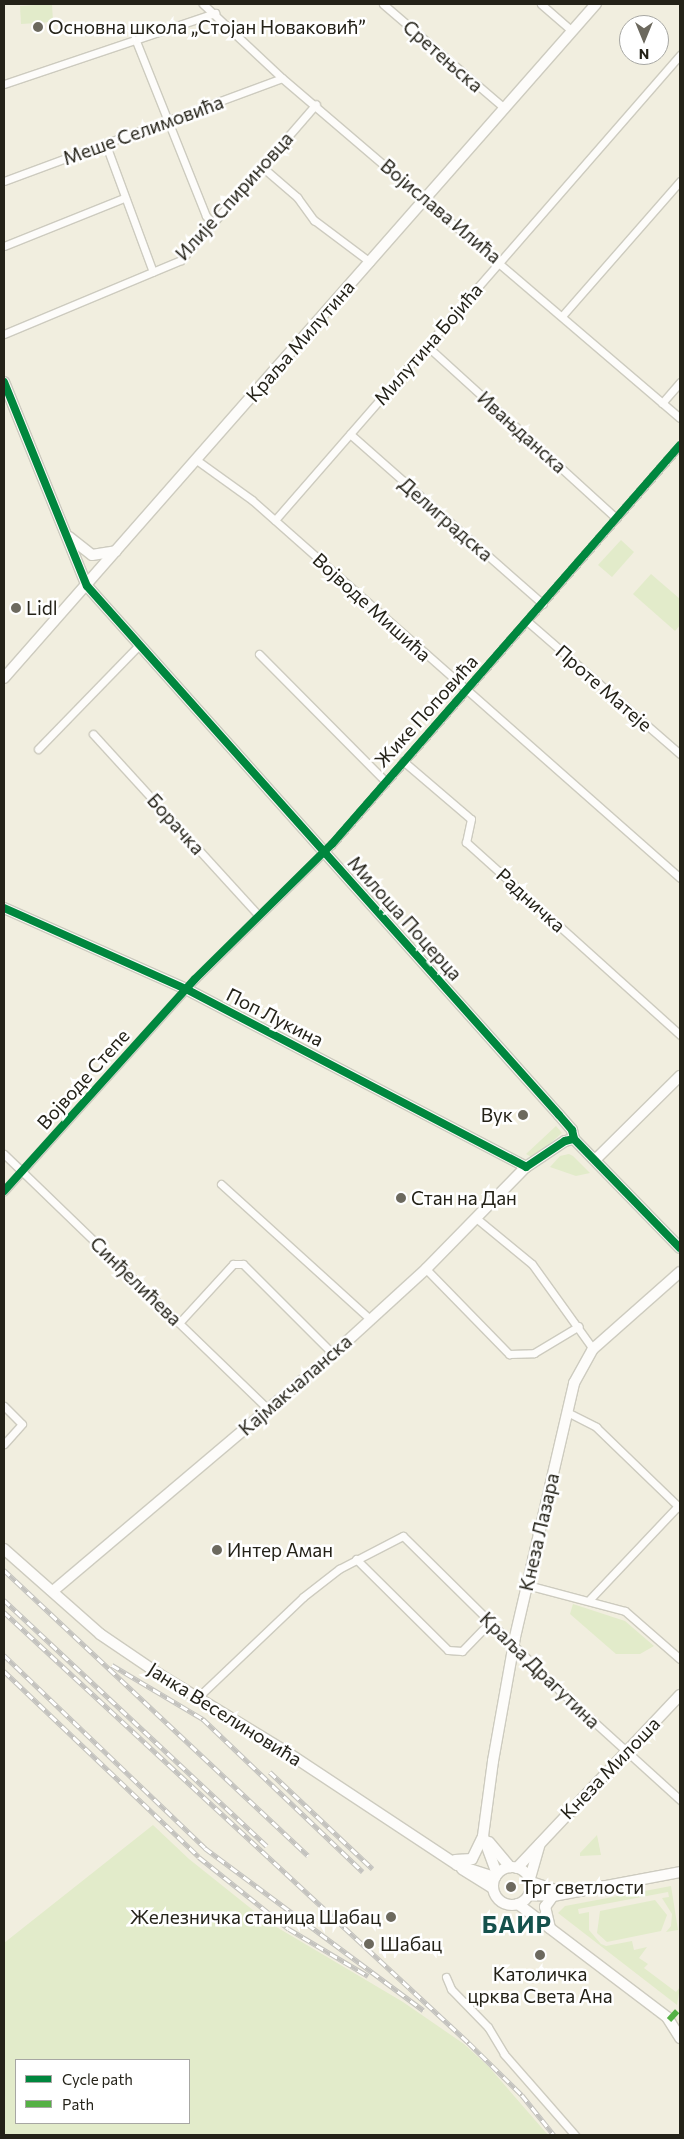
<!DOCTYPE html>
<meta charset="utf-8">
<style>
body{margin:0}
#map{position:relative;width:684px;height:2139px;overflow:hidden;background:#f1eedf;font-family:Commissioner,sans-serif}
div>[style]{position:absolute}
.green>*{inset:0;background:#e2ebca}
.roads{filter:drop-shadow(1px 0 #cdcbbf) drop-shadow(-1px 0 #cdcbbf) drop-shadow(0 1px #cdcbbf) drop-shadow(0 -1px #cdcbbf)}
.street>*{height:7px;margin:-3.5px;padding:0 3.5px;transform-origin:3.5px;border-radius:3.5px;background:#fdfcfa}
.secondary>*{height:10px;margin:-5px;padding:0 5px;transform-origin:5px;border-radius:5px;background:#fdfcfa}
.secondary>.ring{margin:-5px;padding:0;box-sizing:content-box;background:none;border:10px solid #fdfcfa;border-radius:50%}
.rail>*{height:4.5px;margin-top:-2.25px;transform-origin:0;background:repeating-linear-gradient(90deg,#fff 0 8px,#c3c2be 0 16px);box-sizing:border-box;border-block:1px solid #c3c2be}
.quiet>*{height:6px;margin-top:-3px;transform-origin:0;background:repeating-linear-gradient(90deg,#55b145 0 12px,transparent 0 18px)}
.cycleway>*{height:8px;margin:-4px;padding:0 4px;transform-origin:4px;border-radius:4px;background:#00873e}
.dots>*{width:14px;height:14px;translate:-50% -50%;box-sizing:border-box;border:2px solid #fff;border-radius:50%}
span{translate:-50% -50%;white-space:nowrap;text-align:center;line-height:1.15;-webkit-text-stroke:5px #fff;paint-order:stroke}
.poi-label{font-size:19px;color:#242218}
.left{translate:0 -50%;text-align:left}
.right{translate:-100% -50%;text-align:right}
.street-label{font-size:19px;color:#242218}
.district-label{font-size:24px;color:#15514c;font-weight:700;letter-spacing:1px}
.frame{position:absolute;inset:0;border:5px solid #242218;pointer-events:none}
.legend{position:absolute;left:15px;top:2059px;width:175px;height:65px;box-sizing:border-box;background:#fff;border:1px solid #a7a7a3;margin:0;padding:6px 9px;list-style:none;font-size:15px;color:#242218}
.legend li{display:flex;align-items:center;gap:10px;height:25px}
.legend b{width:25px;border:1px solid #a7a7a3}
.north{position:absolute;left:619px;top:15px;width:50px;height:50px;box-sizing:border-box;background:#fff;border:1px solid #a7a7a3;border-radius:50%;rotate:180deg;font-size:14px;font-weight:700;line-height:20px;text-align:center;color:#242218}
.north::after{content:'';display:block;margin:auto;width:18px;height:22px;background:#6c695e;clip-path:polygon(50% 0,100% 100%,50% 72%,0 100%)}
</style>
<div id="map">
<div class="green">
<i style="clip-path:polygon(52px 4px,53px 22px,21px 24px,20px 6px)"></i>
<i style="clip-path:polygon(621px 540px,634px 552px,612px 577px,598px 565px)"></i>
<i style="clip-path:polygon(651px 574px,680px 599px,680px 625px,675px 631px,633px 594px)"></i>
<i style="clip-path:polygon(556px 1126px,562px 1133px,533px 1158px,526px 1154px)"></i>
<i style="clip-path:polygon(569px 1154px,573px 1156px,590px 1173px,576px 1176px,550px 1167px,560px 1156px)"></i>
<i style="clip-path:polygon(573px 1604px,625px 1621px,654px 1646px,640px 1654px,616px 1654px,570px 1614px)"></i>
<i style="clip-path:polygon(evenodd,153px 1825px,189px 1859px,268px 1922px,403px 2002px,464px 2044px,489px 2067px,548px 2135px,4px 2135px,4px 1943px,153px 1825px,189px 2060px,189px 2123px,16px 2123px,16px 2060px,189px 2060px)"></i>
<i style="clip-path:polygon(597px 1835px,601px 1855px,580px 1856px,580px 1853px)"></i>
<i style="clip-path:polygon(671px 1886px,678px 1930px,666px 1932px,671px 1926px,672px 1914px,662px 1898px,669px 1897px,668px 1892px,578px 1909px,579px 1914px,589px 1912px,589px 1930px,601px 1944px,606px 1946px,632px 1941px,634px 1950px,647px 1947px,639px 1958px,648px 1964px,644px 1968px,676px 1992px,680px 1987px,677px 2005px,558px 1913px,565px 1906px)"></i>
<i style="clip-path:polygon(655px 1900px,667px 1915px,661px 1931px,607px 1942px,597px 1933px,600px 1911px)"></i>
</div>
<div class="roads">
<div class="street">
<i style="left:203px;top:4px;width:108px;rotate:43.1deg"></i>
<i style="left:282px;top:78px;width:523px;rotate:40.51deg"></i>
<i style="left:383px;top:4px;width:158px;rotate:40.6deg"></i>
<i style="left:541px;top:4px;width:41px;rotate:41.1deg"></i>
<i style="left:136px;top:41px;width:188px;rotate:68.2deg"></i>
<i style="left:206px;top:216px;width:11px;rotate:45deg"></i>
<i style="left:4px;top:84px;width:223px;rotate:-18.6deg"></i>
<i style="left:106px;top:145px;width:135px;rotate:69.7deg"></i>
<i style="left:261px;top:166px;width:48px;rotate:40.7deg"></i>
<i style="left:297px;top:197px;width:29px;rotate:54deg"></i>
<i style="left:314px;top:220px;width:70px;rotate:36.9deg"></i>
<i style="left:4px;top:181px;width:296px;rotate:-20.3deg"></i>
<i style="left:4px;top:246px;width:129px;rotate:-21.8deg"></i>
<i style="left:562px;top:316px;width:179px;rotate:-48.8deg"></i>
<i style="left:4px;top:334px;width:192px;rotate:-22.7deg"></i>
<i style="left:181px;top:260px;width:206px;rotate:-49.1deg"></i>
<i style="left:427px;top:346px;width:256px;rotate:42.3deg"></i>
<i style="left:662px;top:403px;width:28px;rotate:-49deg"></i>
<i style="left:350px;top:434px;width:257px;rotate:41.4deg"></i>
<i style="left:195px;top:459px;width:70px;rotate:35.7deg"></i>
<i style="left:252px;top:500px;width:571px;rotate:41.45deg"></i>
<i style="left:275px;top:520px;width:617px;rotate:-48.95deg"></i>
<i style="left:527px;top:621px;width:203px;rotate:41deg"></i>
<i style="left:259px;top:654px;width:179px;rotate:45.2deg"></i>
<i style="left:93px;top:734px;width:245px;rotate:47.6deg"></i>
<i style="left:38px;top:749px;width:145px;rotate:-45.8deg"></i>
<i style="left:403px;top:761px;width:89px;rotate:40.5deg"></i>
<i style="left:471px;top:819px;width:24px;rotate:102deg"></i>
<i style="left:466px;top:842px;width:288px;rotate:42deg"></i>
<i style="left:4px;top:1154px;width:367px;rotate:44deg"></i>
<i style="left:221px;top:1184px;width:201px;rotate:42.2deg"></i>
<i style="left:4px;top:1191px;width:285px;rotate:-48deg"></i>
<i style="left:195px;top:979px;width:192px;rotate:-44.6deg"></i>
<i style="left:332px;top:844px;width:529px;rotate:-48.91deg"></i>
<i style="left:476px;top:1218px;width:72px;rotate:39.4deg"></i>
<i style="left:532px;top:1264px;width:105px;rotate:54.3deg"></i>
<i style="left:426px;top:1269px;width:119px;rotate:45.7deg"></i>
<i style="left:509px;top:1354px;width:25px;rotate:-2deg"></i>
<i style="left:534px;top:1353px;width:52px;rotate:-31deg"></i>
<i style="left:179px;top:1323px;width:80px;rotate:-47.5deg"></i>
<i style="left:233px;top:1264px;width:10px"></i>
<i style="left:243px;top:1264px;width:127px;rotate:45deg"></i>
<i style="left:4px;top:1406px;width:25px;rotate:45deg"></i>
<i style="left:22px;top:1424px;width:27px;rotate:132deg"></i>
<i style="left:567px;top:1412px;width:33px;rotate:27deg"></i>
<i style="left:596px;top:1427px;width:117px;rotate:44deg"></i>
<i style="left:356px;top:1559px;width:129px;rotate:44.7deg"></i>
<i style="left:448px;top:1650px;width:14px;rotate:4deg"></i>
<i style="left:462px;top:1651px;width:39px;rotate:-46deg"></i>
<i style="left:527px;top:1585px;width:101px;rotate:14.9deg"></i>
<i style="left:625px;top:1611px;width:73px;rotate:41.1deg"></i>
<i style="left:590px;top:1599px;width:128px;rotate:-46.6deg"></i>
<i style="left:196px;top:1699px;width:148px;rotate:-43.6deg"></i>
<i style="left:303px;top:1597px;width:46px;rotate:-37.9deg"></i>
<i style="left:339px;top:1569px;width:72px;rotate:-27.3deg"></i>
<i style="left:403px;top:1536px;width:221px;rotate:44.6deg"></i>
<i style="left:560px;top:1691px;width:162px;rotate:42.2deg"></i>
<i style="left:446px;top:1977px;width:13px;rotate:67deg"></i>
<i style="left:451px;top:1989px;width:53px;rotate:45.8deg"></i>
<i style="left:488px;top:2027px;width:31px;rotate:59deg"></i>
<i style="left:504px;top:2054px;width:108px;rotate:48.8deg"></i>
</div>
<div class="secondary">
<i style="left:4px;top:382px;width:220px;rotate:67.9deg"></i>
<i style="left:87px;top:586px;width:709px;rotate:48.26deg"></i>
<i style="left:559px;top:1115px;width:20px;rotate:49deg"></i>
<i style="left:572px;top:1130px;width:9px;rotate:77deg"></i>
<i style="left:69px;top:537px;width:29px;rotate:38deg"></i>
<i style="left:92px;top:555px;width:24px;rotate:-9deg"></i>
<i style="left:4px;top:678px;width:897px;rotate:-48.71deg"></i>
<i style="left:4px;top:908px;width:199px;rotate:24deg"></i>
<i style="left:186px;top:989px;width:384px;rotate:27.6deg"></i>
<i style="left:574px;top:1139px;width:152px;rotate:45.8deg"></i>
<i style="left:596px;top:1159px;width:118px;rotate:-44.7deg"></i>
<i style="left:4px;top:1549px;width:128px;rotate:41.5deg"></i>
<i style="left:100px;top:1634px;width:71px;rotate:34.1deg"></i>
<i style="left:159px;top:1674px;width:148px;rotate:31.4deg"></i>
<i style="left:285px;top:1751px;width:206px;rotate:33.5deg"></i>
<i style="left:457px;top:1865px;width:40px;rotate:18deg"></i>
<i style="left:53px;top:1591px;width:367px;rotate:-40.2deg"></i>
<i style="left:333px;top:1354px;width:126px;rotate:-42.4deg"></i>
<i style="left:426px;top:1269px;width:143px;rotate:-45.6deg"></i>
<i style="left:526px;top:1167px;width:47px;rotate:-33.7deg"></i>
<i style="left:565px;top:1141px;width:9px;rotate:-13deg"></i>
<i style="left:489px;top:1842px;width:33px;rotate:50deg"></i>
<i style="left:455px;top:1860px;width:17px;rotate:-3deg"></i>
<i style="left:472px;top:1859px;width:25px;rotate:-64deg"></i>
<i class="ring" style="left:493px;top:1867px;width:28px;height:28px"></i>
<i style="left:517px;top:1868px;width:238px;rotate:-46.7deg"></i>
<i style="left:462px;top:1869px;width:36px;rotate:32deg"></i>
<i style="left:497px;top:1874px;width:40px;rotate:-110.2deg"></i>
<i style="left:483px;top:1836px;width:76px;rotate:-82.4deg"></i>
<i style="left:493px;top:1761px;width:126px;rotate:-79.9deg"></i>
<i style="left:515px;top:1637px;width:261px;rotate:-76.9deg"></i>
<i style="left:574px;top:1383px;width:39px;rotate:-61deg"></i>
<i style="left:593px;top:1349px;width:116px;rotate:-41.5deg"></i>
<i style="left:530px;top:1878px;width:35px;rotate:-74deg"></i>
<i style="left:531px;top:1882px;width:29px;rotate:18deg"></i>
<i style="left:529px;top:1895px;width:24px;rotate:2deg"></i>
<i style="left:553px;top:1896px;width:129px;rotate:-10.7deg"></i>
<i style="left:518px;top:1904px;width:187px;rotate:37.2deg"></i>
<i style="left:667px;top:2017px;width:25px;rotate:58deg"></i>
<i style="left:550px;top:1928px;width:22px;rotate:-103deg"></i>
<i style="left:545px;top:1907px;width:14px;rotate:-54deg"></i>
</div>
</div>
<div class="rail">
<i style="left:4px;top:1570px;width:417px;rotate:43.2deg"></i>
<i style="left:4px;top:1600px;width:360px;rotate:43.1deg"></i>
<i style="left:4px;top:1612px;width:634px;rotate:42.83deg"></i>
<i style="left:469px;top:2043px;width:74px;rotate:44.5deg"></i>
<i style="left:522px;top:2095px;width:51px;rotate:51.3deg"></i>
<i style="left:4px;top:1655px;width:279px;rotate:43.8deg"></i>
<i style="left:205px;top:1848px;width:272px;rotate:36.6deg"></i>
<i style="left:112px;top:1665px;width:106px;rotate:30.7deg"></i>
<i style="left:203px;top:1719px;width:221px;rotate:43.7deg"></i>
<i style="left:4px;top:1671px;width:269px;rotate:43.6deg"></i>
<i style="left:199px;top:1857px;width:115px;rotate:38.7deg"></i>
<i style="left:289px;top:1929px;width:92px;rotate:30.7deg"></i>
<i style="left:270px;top:1772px;width:141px;rotate:43.3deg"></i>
</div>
<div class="quiet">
<i style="left:669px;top:2020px;width:16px;rotate:-47deg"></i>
</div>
<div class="cycleway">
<i style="left:4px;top:382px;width:220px;rotate:67.9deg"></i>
<i style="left:87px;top:586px;width:709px;rotate:48.26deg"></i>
<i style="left:559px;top:1115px;width:20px;rotate:49deg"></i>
<i style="left:572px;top:1130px;width:9px;rotate:77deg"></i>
<i style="left:4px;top:908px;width:199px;rotate:24deg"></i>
<i style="left:186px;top:989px;width:384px;rotate:27.6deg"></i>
<i style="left:526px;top:1167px;width:47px;rotate:-33.7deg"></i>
<i style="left:565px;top:1141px;width:9px;rotate:-13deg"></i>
<i style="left:574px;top:1139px;width:152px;rotate:45.8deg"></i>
<i style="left:4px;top:1191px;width:285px;rotate:-48deg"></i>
<i style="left:195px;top:979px;width:192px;rotate:-44.6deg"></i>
<i style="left:332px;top:844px;width:529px;rotate:-48.91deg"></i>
</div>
<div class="dots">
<i style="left:38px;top:27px;background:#6c695e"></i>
<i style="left:16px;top:608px;background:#6c695e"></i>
<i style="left:523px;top:1115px;background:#6c695e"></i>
<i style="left:401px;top:1198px;background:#6c695e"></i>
<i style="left:217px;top:1550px;background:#6c695e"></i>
<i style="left:511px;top:1887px;background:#6c695e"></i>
<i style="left:391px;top:1917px;background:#6c695e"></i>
<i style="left:369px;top:1944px;background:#6c695e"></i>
<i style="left:540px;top:1955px;background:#6c695e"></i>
</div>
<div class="poi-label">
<span class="left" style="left:48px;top:27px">Основна школа „Стојан Новаковић”</span>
<span class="left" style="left:26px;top:608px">Lidl</span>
<span class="right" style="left:513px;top:1115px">Вук</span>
<span class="left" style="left:411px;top:1198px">Стан на Дан</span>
<span class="left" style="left:227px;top:1550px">Интер Аман</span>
<span class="left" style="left:521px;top:1887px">Трг светлости</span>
<span class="right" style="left:381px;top:1917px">Железничка станица Шабац</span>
<span class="left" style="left:380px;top:1944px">Шабац</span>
<span style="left:540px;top:1985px">Католичка<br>црква Света Ана</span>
</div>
<div class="street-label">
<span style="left:443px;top:56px;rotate:41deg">Сретењска</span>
<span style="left:143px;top:130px;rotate:-20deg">Меше Селимовића</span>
<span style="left:234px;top:196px;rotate:-48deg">Илије Спириновца</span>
<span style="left:441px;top:211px;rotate:40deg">Војислава Илића</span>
<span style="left:300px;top:341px;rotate:-49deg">Краља Милутина</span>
<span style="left:428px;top:344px;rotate:-49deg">Милутина Бојића</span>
<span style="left:522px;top:432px;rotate:42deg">Ивањданска</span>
<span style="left:446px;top:519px;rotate:41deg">Делиградска</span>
<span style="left:372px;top:607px;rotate:42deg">Војводе Мишића</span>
<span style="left:604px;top:688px;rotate:41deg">Проте Матеје</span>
<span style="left:426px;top:711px;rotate:-48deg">Жике Поповића</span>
<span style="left:176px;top:824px;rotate:48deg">Борачка</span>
<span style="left:531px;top:900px;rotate:42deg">Радничка</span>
<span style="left:405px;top:918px;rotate:48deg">Милоша Поцерца</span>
<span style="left:275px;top:1017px;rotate:27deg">Поп Лукина</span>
<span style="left:83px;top:1079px;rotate:-48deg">Војводе Степе</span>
<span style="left:136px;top:1281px;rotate:44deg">Синђелићева</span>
<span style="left:295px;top:1385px;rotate:-41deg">Кајмакчаланска</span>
<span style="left:539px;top:1532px;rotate:-77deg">Кнеза Лазара</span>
<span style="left:540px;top:1670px;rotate:44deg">Краља Драгутина</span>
<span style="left:225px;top:1714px;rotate:32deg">Јанка Веселиновића</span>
<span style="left:610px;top:1768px;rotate:-46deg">Кнеза Милоша</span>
</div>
<div class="district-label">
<span style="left:517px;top:1924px">БАИР</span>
</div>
<div class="frame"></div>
<ul class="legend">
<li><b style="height:6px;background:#00873e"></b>Cycle path</li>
<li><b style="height:6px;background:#55b145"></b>Path</li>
</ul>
<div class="north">N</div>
</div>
